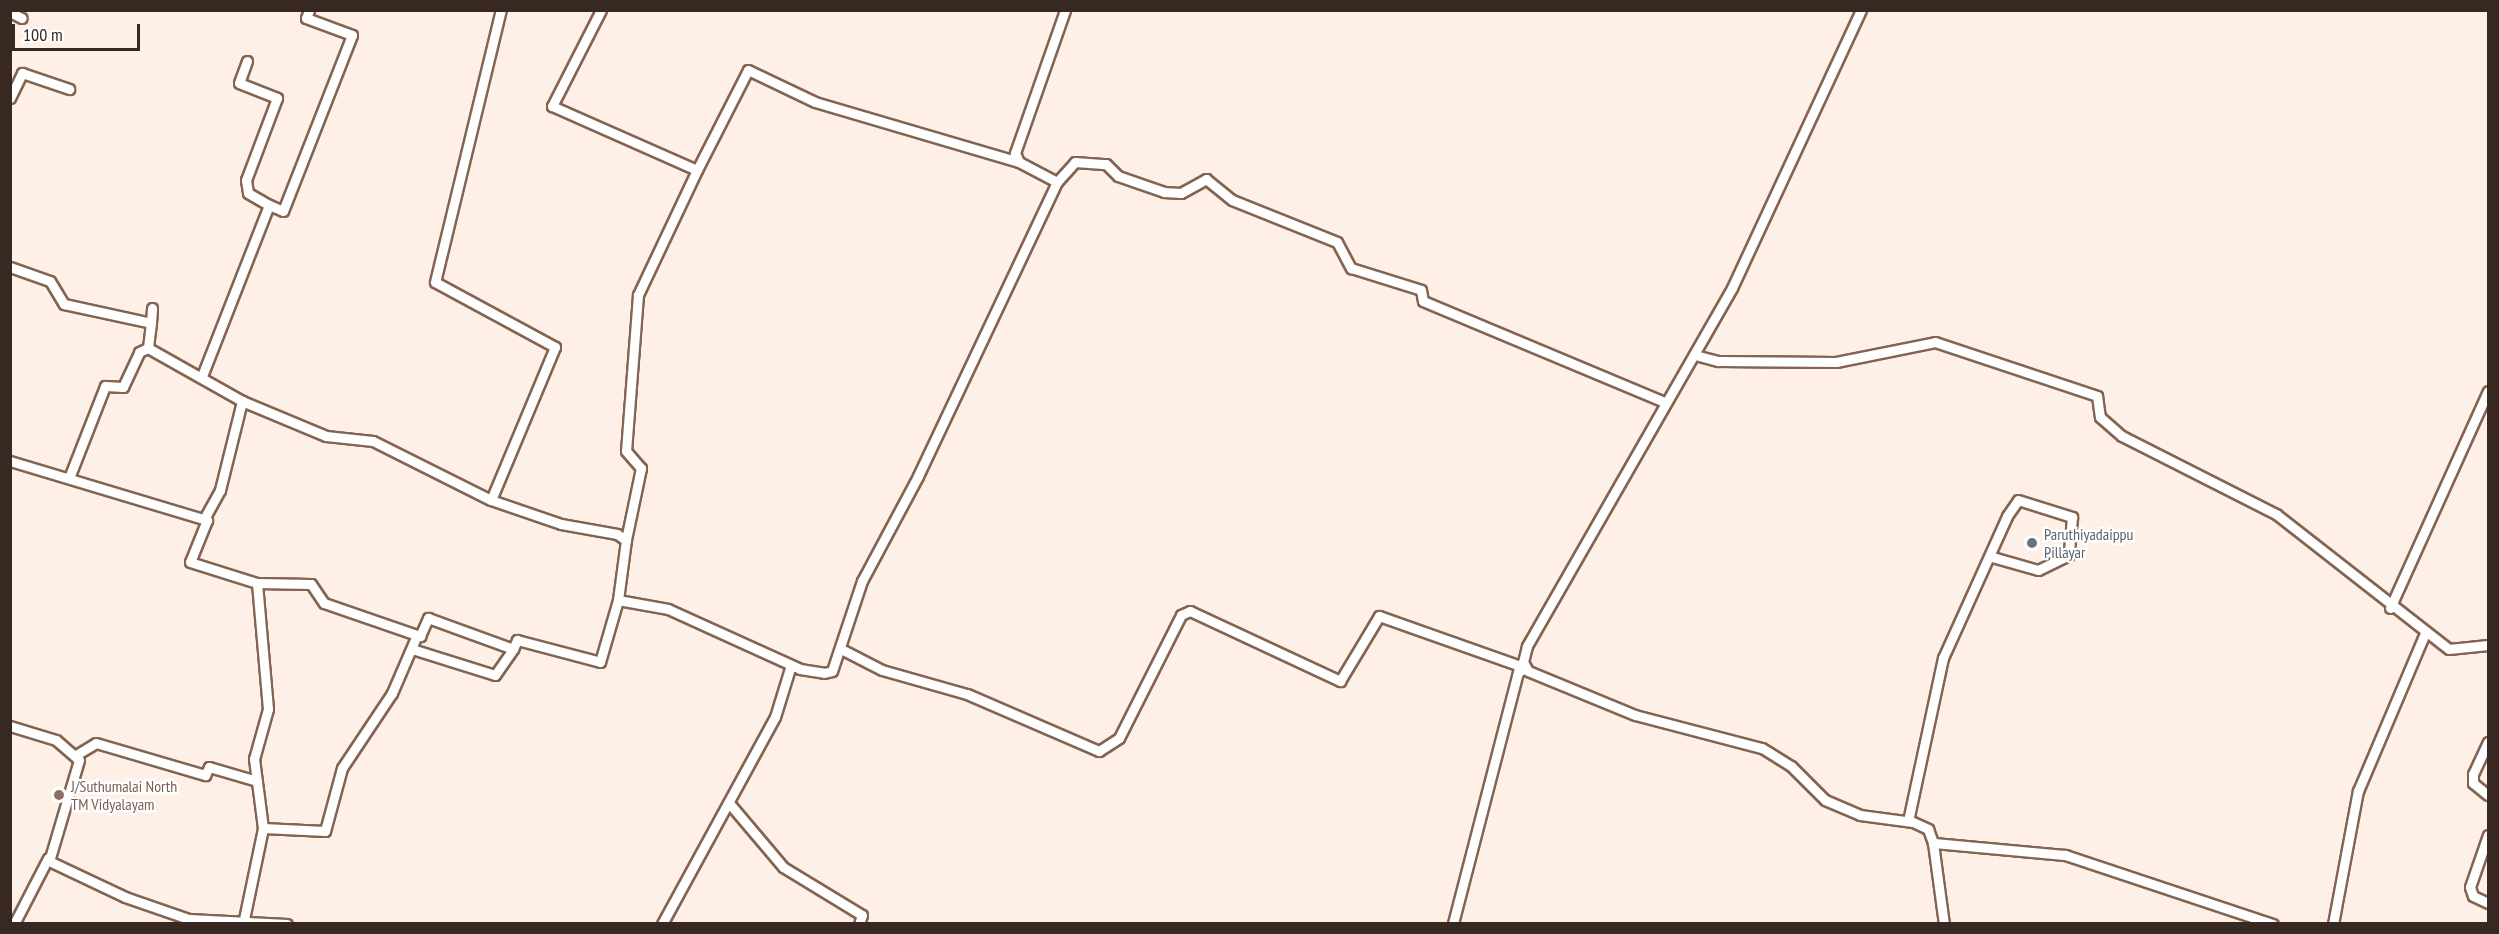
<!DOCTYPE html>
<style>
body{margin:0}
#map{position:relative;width:2499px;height:934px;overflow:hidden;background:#fff0e7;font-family:"PT Sans Narrow",sans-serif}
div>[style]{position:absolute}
.roads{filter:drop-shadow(2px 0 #836451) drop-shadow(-2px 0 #836451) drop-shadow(0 2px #836451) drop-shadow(0 -2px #836451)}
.minor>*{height:9px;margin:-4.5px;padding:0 4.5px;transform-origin:4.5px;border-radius:4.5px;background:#fff}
.dots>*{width:16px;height:16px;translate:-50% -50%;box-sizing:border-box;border:3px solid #fff;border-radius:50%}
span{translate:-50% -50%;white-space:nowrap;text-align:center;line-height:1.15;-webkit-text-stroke:4.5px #fff;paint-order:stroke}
.worship-label{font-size:16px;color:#5b616d}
.left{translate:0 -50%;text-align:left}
.education-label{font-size:16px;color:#785e54}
.frame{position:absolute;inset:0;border:12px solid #372921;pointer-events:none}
.scale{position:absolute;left:12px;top:24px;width:128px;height:27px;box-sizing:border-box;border:3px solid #372921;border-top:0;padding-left:8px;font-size:18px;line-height:21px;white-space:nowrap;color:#372921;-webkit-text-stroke:4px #fff;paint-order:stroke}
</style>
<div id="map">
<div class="roads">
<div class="minor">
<i style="left:601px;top:10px;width:108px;rotate:117deg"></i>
<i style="left:552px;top:106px;width:158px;rotate:23.8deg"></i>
<i style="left:697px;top:170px;width:138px;rotate:115.3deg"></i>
<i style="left:638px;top:295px;width:156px;rotate:94.4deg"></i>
<i style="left:626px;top:451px;width:23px;rotate:49deg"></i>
<i style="left:641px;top:468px;width:74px;rotate:101.8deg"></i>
<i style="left:1861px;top:10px;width:306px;rotate:114.9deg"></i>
<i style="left:1732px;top:288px;width:413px;rotate:119.8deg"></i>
<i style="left:1527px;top:646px;width:16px;rotate:104deg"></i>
<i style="left:1523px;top:662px;width:10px;rotate:61deg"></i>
<i style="left:1528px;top:671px;width:116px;rotate:22.4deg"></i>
<i style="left:1635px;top:715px;width:131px;rotate:14.6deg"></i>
<i style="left:1762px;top:748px;width:34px;rotate:32deg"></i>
<i style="left:1791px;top:766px;width:48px;rotate:45deg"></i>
<i style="left:1825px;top:800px;width:38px;rotate:23deg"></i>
<i style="left:1860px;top:815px;width:53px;rotate:7.5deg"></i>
<i style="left:1913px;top:822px;width:17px;rotate:25deg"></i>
<i style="left:1928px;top:829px;width:15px;rotate:70deg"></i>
<i style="left:1933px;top:843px;width:133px;rotate:5.2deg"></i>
<i style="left:2065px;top:855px;width:219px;rotate:18.4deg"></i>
<i style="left:10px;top:12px;width:13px;rotate:27deg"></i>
<i style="left:247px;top:61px;width:23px;rotate:110deg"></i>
<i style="left:239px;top:83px;width:41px;rotate:21.5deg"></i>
<i style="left:277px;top:98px;width:88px;rotate:110.7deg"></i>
<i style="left:246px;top:180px;width:13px;rotate:81deg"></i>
<i style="left:248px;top:193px;width:24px;rotate:30deg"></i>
<i style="left:10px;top:98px;width:28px;rotate:-64deg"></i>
<i style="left:22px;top:73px;width:50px;rotate:18.8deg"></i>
<i style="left:697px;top:170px;width:112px;rotate:-63deg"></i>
<i style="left:748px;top:70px;width:74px;rotate:25.5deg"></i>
<i style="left:815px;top:102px;width:213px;rotate:16.4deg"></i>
<i style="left:1057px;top:182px;width:43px;rotate:-152.2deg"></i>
<i style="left:1019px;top:162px;width:10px;rotate:-114deg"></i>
<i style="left:1015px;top:153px;width:151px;rotate:-70.7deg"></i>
<i style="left:10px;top:267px;width:42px;rotate:19.3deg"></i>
<i style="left:50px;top:281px;width:27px;rotate:59deg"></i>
<i style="left:64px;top:304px;width:89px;rotate:12.3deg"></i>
<i style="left:151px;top:323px;width:25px;rotate:97deg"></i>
<i style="left:148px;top:348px;width:108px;rotate:29.4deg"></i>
<i style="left:242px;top:401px;width:91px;rotate:22.6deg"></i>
<i style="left:326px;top:436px;width:47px;rotate:6.1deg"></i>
<i style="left:373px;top:441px;width:132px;rotate:26.6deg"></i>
<i style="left:491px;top:500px;width:74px;rotate:18.9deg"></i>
<i style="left:561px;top:524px;width:57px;rotate:10.1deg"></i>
<i style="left:617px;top:534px;width:11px;rotate:34deg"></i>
<i style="left:626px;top:540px;width:61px;rotate:97.6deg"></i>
<i style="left:618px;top:600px;width:51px;rotate:10.2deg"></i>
<i style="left:668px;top:609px;width:145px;rotate:24.4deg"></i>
<i style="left:800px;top:669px;width:24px;rotate:9deg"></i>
<i style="left:824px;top:673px;width:8px;rotate:-14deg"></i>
<i style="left:832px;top:671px;width:95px;rotate:-71.6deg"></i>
<i style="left:862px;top:581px;width:119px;rotate:-61.9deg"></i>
<i style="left:918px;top:476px;width:325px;rotate:-64.7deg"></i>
<i style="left:1057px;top:182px;width:27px;rotate:-48deg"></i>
<i style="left:1075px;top:162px;width:31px;rotate:4deg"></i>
<i style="left:1106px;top:164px;width:17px;rotate:45deg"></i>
<i style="left:1118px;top:176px;width:49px;rotate:19.2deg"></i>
<i style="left:1164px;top:192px;width:17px;rotate:3deg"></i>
<i style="left:1181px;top:193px;width:29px;rotate:-29deg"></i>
<i style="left:1206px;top:179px;width:33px;rotate:39deg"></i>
<i style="left:1232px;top:200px;width:113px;rotate:21.8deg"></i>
<i style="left:1337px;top:242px;width:30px;rotate:62deg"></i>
<i style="left:1351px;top:268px;width:73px;rotate:17.4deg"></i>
<i style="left:1421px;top:290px;width:11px;rotate:80deg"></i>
<i style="left:1423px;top:301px;width:262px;rotate:22.7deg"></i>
<i style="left:151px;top:323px;width:15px;rotate:-86deg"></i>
<i style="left:1695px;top:355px;width:24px;rotate:15deg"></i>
<i style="left:1718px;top:361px;width:118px;rotate:0.5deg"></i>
<i style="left:1836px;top:362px;width:101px;rotate:-11.4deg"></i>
<i style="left:1935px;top:342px;width:171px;rotate:18.4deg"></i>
<i style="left:2097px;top:396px;width:21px;rotate:82deg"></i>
<i style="left:2100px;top:417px;width:29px;rotate:41deg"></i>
<i style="left:2122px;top:436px;width:173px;rotate:26.9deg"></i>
<i style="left:2276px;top:514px;width:219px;rotate:38deg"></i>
<i style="left:2449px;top:649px;width:39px;rotate:-6deg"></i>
<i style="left:202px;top:376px;width:184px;rotate:-68.6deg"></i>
<i style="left:269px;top:205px;width:15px;rotate:23deg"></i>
<i style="left:283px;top:211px;width:189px;rotate:-68.6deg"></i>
<i style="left:352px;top:35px;width:49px;rotate:-159.7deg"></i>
<i style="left:306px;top:18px;width:9px;rotate:-69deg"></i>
<i style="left:10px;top:461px;width:206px;rotate:16.7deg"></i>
<i style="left:207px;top:520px;width:45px;rotate:112deg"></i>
<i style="left:190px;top:562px;width:70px;rotate:17.4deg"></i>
<i style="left:257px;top:583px;width:54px;rotate:1.1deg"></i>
<i style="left:311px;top:584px;width:23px;rotate:56deg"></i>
<i style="left:324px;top:603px;width:102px;rotate:19deg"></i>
<i style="left:420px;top:636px;width:20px;rotate:-66deg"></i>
<i style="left:428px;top:618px;width:90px;rotate:20deg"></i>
<i style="left:513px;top:649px;width:10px;rotate:-66deg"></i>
<i style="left:517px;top:640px;width:86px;rotate:14.8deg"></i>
<i style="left:600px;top:662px;width:65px;rotate:-73.8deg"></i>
<i style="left:69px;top:478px;width:99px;rotate:-68.6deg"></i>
<i style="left:105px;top:386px;width:18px;rotate:3deg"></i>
<i style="left:123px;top:387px;width:38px;rotate:-65deg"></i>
<i style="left:139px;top:352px;width:10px;rotate:-24deg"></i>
<i style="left:491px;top:500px;width:166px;rotate:-67.3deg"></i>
<i style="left:555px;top:347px;width:136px;rotate:-151.6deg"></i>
<i style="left:435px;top:282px;width:280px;rotate:-76.4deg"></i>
<i style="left:204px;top:519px;width:33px;rotate:-61deg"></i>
<i style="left:220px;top:490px;width:92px;rotate:-76.1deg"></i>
<i style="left:2390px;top:608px;width:238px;rotate:-65.7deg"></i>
<i style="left:412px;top:649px;width:87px;rotate:17.4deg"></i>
<i style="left:495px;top:675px;width:32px;rotate:-55deg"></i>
<i style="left:841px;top:649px;width:46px;rotate:27.1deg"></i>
<i style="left:882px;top:670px;width:88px;rotate:15.8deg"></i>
<i style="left:967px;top:694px;width:144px;rotate:23.4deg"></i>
<i style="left:1099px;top:751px;width:24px;rotate:-33deg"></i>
<i style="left:1119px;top:738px;width:138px;rotate:-63.2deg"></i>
<i style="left:1181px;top:615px;width:10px;rotate:-24deg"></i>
<i style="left:1190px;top:611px;width:166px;rotate:25deg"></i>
<i style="left:1340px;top:681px;width:76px;rotate:-59deg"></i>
<i style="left:1379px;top:616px;width:156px;rotate:19.5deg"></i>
<i style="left:1526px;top:668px;width:9px;rotate:153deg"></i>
<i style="left:1518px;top:672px;width:260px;rotate:104.5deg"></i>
<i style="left:10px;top:726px;width:48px;rotate:16.9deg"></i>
<i style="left:56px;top:740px;width:30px;rotate:41deg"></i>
<i style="left:79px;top:760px;width:105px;rotate:106.5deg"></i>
<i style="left:49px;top:861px;width:84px;rotate:25.3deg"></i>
<i style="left:125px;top:897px;width:68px;rotate:19deg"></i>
<i style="left:189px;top:919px;width:98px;rotate:2.9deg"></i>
<i style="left:2488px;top:742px;width:35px;rotate:115deg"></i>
<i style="left:2473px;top:774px;width:9px;rotate:90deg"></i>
<i style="left:2473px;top:783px;width:19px;rotate:39deg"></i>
<i style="left:76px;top:755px;width:23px;rotate:-31deg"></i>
<i style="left:96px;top:743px;width:114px;rotate:16.4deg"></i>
<i style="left:205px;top:775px;width:9px;rotate:-63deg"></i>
<i style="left:209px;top:767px;width:50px;rotate:16.3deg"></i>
<i style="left:729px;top:803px;width:84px;rotate:49.8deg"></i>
<i style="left:783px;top:867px;width:92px;rotate:31.3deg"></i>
<i style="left:862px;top:915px;width:9px;rotate:108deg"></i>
<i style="left:1908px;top:821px;width:167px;rotate:-77.9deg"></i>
<i style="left:1943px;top:658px;width:156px;rotate:-65.7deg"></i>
<i style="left:2007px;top:516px;width:19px;rotate:-55deg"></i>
<i style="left:2018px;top:500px;width:57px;rotate:17.5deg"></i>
<i style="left:2072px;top:517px;width:38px;rotate:95deg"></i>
<i style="left:2069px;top:555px;width:34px;rotate:154deg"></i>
<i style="left:2038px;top:570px;width:48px;rotate:-164.2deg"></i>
<i style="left:263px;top:828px;width:62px;rotate:2.8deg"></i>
<i style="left:325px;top:831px;width:65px;rotate:-74.9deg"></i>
<i style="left:342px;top:768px;width:90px;rotate:-56.3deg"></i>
<i style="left:392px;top:693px;width:63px;rotate:-66.7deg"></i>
<i style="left:2488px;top:835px;width:55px;rotate:109.1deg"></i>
<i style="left:2470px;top:887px;width:9px;rotate:72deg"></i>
<i style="left:2473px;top:896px;width:17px;rotate:25deg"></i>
<i style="left:1933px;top:843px;width:82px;rotate:82.3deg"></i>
<i style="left:14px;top:924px;width:74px;rotate:-62.7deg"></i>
<i style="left:243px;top:924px;width:98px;rotate:-78.2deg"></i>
<i style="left:263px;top:828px;width:70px;rotate:-97.4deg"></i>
<i style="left:254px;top:759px;width:52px;rotate:-74.4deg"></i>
<i style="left:268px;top:709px;width:126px;rotate:-95deg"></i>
<i style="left:662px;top:924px;width:236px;rotate:-61.4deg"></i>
<i style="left:775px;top:717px;width:54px;rotate:-72.9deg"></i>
<i style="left:2333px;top:924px;width:135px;rotate:-79.4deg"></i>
<i style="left:2358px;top:791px;width:172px;rotate:-67deg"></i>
</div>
</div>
<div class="dots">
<i style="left:2032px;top:543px;background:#6b7280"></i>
<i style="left:59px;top:795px;background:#8d6e63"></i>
</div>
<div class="worship-label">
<span class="left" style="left:2044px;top:543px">Paruthiyadaippu<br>Pillayar</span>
</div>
<div class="education-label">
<span class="left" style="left:71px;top:795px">J/Suthumalai North<br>TM Vidyalayam</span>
</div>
<div class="frame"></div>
<div class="scale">100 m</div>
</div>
